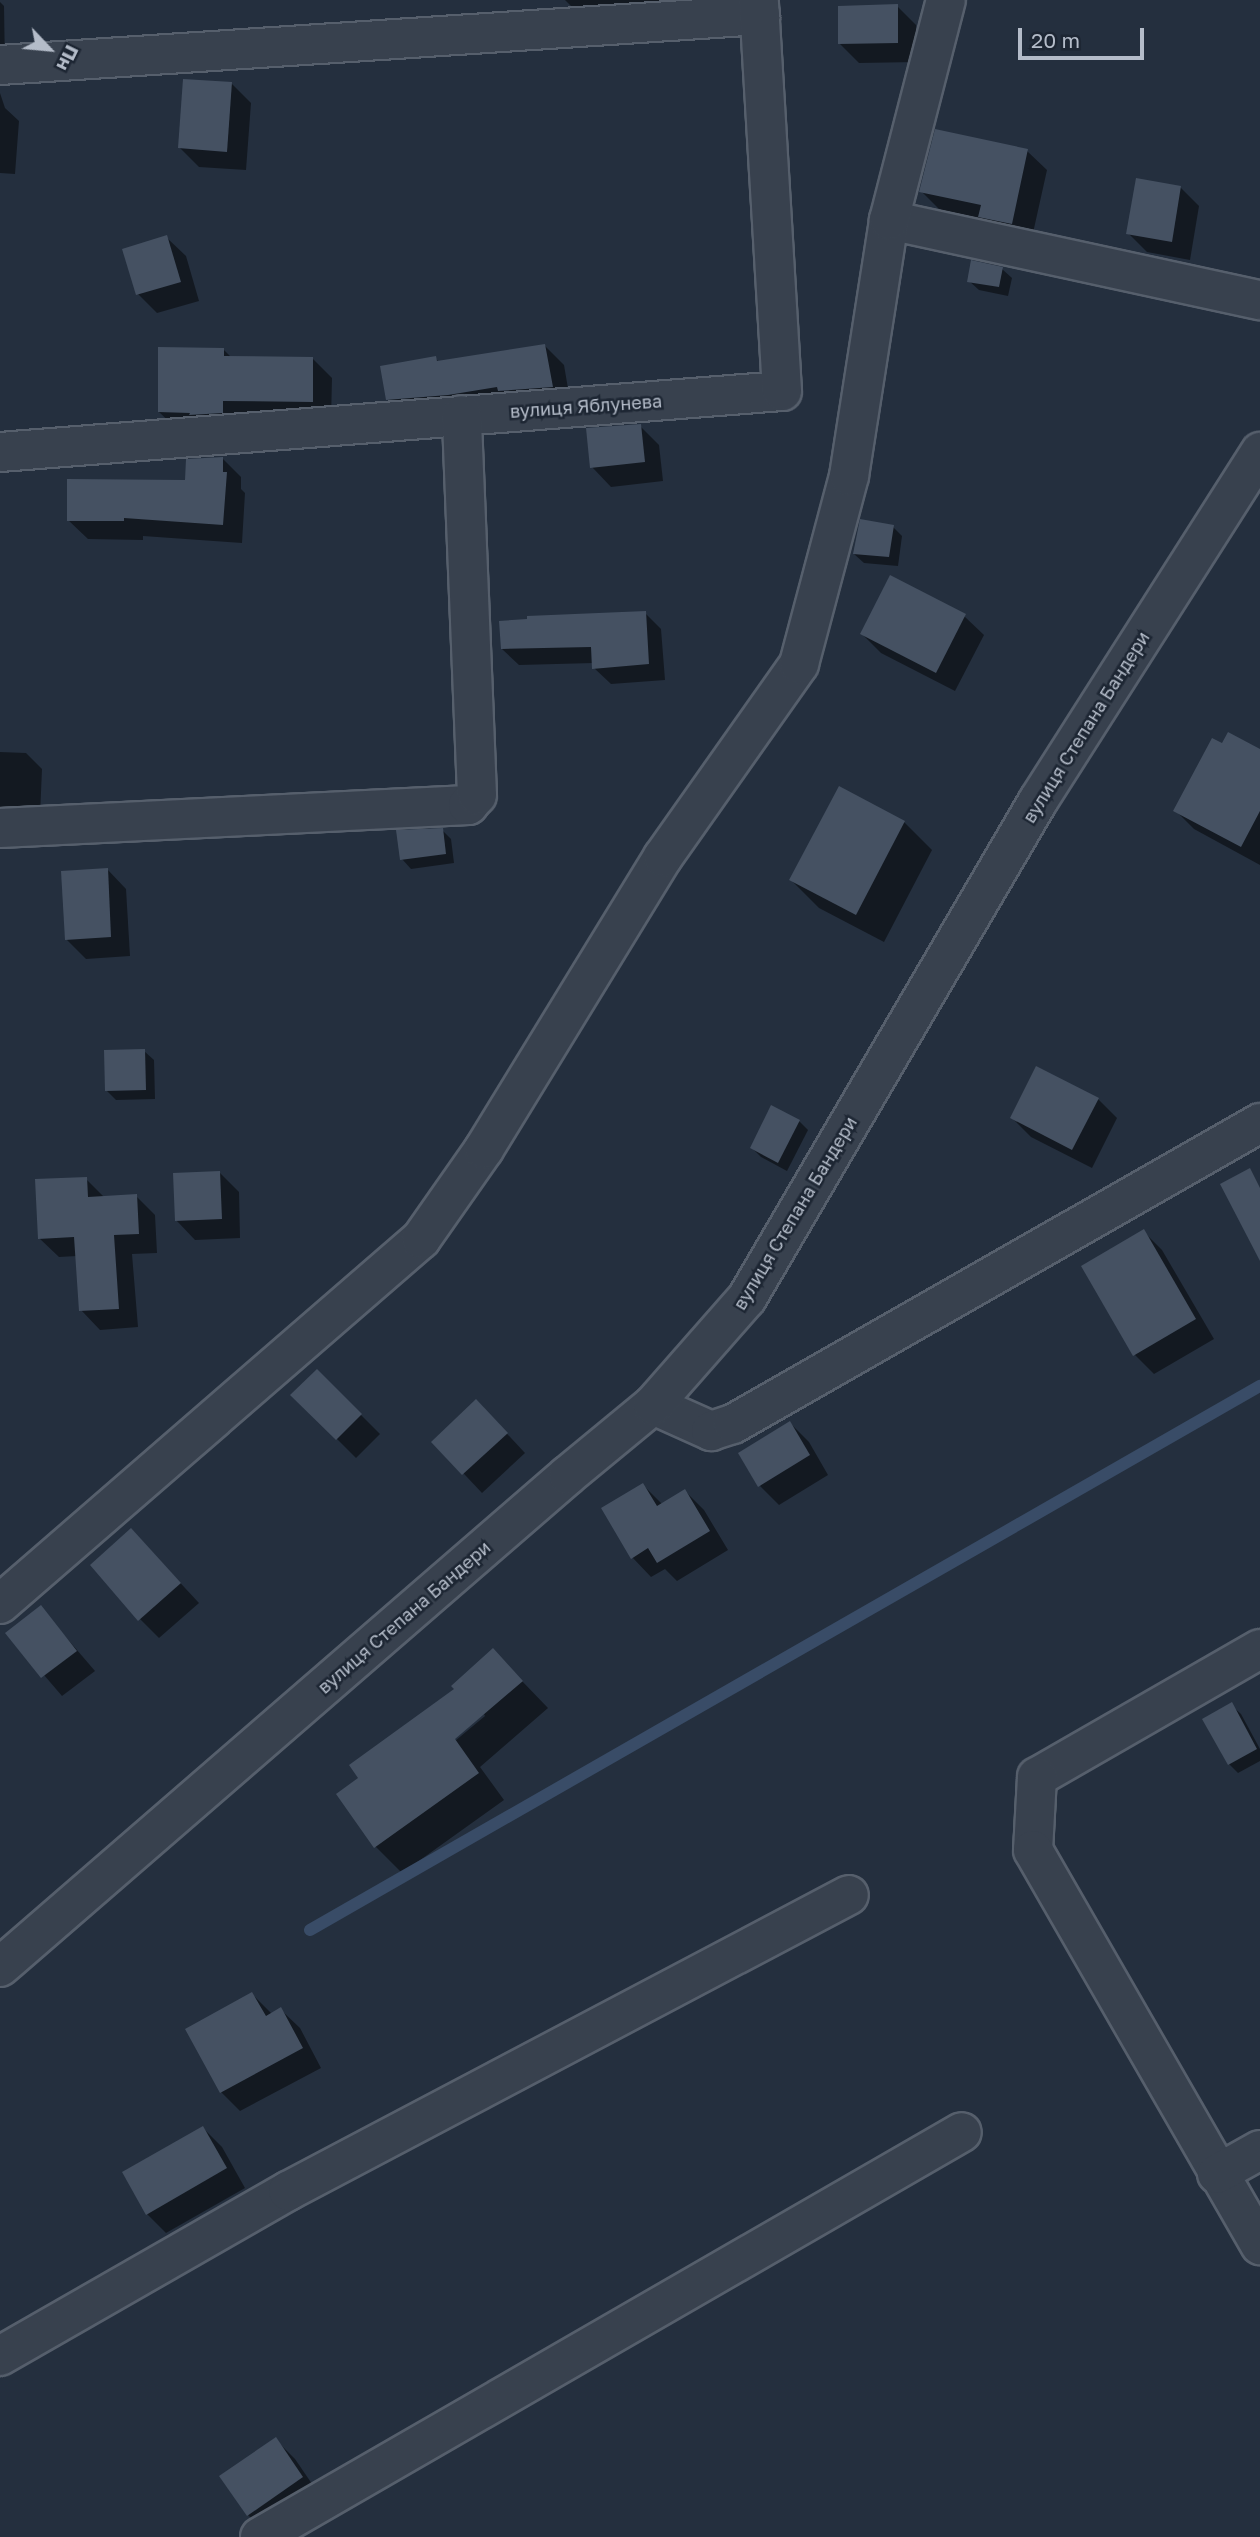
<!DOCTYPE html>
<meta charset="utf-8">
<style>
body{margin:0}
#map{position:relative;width:1260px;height:2537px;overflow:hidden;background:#242f3e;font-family:"Golos Text",sans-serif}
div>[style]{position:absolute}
.shadow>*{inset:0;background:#0007}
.stream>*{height:12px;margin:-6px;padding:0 6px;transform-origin:6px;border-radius:6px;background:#394c67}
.building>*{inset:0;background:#455162}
.roads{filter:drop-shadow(2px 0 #565f6c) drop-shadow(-2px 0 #565f6c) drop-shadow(0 2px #565f6c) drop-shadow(0 -2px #565f6c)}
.street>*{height:38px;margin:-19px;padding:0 19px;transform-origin:19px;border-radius:19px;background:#38414e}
span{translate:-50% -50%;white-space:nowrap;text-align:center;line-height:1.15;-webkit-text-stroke:5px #1d2633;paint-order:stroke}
.street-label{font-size:18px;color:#b4bcc9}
.north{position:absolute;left:14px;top:14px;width:70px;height:70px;-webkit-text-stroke:5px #1d2633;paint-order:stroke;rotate:116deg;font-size:19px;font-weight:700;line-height:28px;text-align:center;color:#b4bcc9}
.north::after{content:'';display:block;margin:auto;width:24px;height:32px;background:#b4bcc9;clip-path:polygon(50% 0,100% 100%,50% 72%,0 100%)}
.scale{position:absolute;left:1018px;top:28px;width:126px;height:32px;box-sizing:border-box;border:4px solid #b4bcc9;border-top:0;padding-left:9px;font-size:21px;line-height:24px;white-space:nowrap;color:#b4bcc9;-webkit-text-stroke:5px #1d2633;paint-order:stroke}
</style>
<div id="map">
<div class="shadow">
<i style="clip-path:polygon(565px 0,721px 0,580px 15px)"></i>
<i style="clip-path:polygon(0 2px,4px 6px,5px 68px,0 78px)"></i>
<i style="clip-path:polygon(897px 6px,916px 25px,917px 62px,859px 63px,840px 44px)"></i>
<i style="clip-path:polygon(231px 83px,251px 103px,246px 170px,199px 167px,180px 148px)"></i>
<i style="clip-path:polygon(0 93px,5px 108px,19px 121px,15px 174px,0 173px)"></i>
<i style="clip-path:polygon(1027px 151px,1047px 170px,1031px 242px,1000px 235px,983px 219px,940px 210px,921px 191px)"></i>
<i style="clip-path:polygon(1180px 187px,1199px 206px,1190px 260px,1147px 252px,1128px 233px)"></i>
<i style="clip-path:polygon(166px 237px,186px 256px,199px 301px,157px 313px,138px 294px)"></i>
<i style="clip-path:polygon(1002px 269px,1012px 278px,1008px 296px,979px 290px,969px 281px)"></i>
<i style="clip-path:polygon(545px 346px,564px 365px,571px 406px,407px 418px,388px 399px,435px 358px,440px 363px)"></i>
<i style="clip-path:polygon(223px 349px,232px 358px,312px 358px,332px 378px,331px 421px,179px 431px,159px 412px)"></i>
<i style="clip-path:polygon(640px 426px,659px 445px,663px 481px,611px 487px,592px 467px)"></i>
<i style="clip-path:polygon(222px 458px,241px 477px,241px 489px,245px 493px,242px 543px,143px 536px,143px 540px,88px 539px,68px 520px,186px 482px)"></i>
<i style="clip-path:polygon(893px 527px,902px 536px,898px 566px,864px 563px,854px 554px)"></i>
<i style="clip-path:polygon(645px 613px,661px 629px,665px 680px,611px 684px,594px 668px,594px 663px,519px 665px,502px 649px)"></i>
<i style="clip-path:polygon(964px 616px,984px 635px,955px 691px,881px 653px,862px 634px)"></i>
<i style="clip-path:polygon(1222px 746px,1260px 751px,1260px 865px,1194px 829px,1175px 810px)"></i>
<i style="clip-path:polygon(0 752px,26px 753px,42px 769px,40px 816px,0 815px)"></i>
<i style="clip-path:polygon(840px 788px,904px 822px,932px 850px,884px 942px,819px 908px,791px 880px)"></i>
<i style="clip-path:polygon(442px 830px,451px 839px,454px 863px,411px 869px,402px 859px)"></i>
<i style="clip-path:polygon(107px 869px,126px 889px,130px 956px,86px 959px,67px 940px)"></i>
<i style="clip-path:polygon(144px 1051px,154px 1060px,155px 1099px,116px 1100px,107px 1091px)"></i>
<i style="clip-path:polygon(1098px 1099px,1117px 1118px,1092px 1168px,1031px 1137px,1012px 1118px)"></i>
<i style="clip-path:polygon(799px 1121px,808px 1130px,787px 1171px,761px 1157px,752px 1148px)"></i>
<i style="clip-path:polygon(220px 1173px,239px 1192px,240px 1238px,195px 1240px,176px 1220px)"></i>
<i style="clip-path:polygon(86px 1179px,105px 1198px,136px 1196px,155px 1215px,157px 1253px,132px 1254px,138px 1327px,100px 1330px,81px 1310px,77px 1256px,59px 1257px,39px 1238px)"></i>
<i style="clip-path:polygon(1143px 1231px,1162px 1250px,1214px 1339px,1154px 1374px,1135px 1355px)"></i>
<i style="clip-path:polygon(317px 1371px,380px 1434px,356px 1458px,293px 1395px)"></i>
<i style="clip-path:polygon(495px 1421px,525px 1453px,482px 1493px,434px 1442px)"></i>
<i style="clip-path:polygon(790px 1423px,809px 1442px,828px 1475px,779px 1505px,760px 1486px)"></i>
<i style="clip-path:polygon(643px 1485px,662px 1504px,685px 1491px,704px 1510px,728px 1550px,677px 1581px,665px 1569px,651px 1577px,632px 1557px)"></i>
<i style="clip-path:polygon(131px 1530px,199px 1603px,159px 1638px,140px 1619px)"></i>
<i style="clip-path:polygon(40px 1607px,95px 1671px,62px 1696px,8px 1633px)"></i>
<i style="clip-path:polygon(evenodd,493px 1651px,548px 1708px,480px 1767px,504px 1800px,402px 1873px,376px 1847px,361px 1778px,457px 1690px,493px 1651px,484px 1714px,485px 1716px,449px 1746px,447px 1744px,484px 1714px)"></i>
<i style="clip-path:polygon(1231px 1705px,1241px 1714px,1260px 1749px,1260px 1761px,1238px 1773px,1229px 1764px)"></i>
<i style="clip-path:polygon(252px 1994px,272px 2014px,280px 2009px,300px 2028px,321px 2068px,240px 2111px,221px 2092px)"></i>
<i style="clip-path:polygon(203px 2128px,222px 2147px,245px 2188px,166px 2233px,147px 2214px)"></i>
<i style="clip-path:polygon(276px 2440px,295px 2459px,321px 2497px,267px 2534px,248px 2515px)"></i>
</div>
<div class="stream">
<i style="left:310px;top:1930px;width:1095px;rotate:-29.8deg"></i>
</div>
<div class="building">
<i style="clip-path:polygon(898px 4px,898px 43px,838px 44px,838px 6px)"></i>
<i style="clip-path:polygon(183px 79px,232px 82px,227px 152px,178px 148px)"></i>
<i style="clip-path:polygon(935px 129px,1028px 149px,1012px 224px,978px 217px,981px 205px,919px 192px)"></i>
<i style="clip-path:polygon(1136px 178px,1181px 186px,1172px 242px,1126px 234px)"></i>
<i style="clip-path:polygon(167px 235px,181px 282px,136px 295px,122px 249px)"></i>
<i style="clip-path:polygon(971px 260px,1003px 267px,999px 287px,967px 282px)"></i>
<i style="clip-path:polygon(545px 344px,553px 387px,498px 391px,497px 387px,448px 395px,386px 400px,380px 366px,436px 356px,437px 361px)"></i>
<i style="clip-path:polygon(158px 347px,224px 348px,224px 356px,313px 357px,313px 402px,223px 401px,223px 413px,189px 415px,190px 413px,158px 412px)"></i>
<i style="clip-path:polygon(641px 424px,645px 462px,590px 468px,586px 428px)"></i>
<i style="clip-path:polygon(223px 457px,223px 472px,227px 472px,223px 525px,124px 518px,124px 521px,67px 521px,67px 479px,185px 480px,186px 459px)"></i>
<i style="clip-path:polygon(860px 519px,894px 525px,889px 557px,853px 554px)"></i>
<i style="clip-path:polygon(890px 575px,966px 614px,936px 673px,860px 634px)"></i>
<i style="clip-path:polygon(646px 611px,649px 664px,592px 669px,591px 647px,501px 649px,499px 621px,527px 619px,527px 616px)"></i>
<i style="clip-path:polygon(1228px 732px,1260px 749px,1260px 811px,1241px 847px,1173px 811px,1212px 738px,1222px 743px)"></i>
<i style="clip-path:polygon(839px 786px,905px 821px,856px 915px,789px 880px)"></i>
<i style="clip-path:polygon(443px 828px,446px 854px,400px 860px,396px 830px)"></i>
<i style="clip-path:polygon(108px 868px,111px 937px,65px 940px,61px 871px)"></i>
<i style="clip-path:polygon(145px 1049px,146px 1090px,105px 1091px,104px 1050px)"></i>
<i style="clip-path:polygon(1036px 1066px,1099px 1098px,1072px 1150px,1010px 1118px)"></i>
<i style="clip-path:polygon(771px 1105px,800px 1120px,778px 1163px,750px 1148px)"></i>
<i style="clip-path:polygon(1250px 1168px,1260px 1188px,1260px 1261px,1220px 1184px)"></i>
<i style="clip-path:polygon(220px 1171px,222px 1219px,175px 1221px,173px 1173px)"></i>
<i style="clip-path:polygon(87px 1177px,88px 1197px,137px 1194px,139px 1234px,114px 1235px,119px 1309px,79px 1311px,74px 1237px,38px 1239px,35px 1179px)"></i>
<i style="clip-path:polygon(1144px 1229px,1196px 1319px,1133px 1356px,1081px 1266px)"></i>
<i style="clip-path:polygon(317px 1369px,362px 1414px,336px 1440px,290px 1395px)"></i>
<i style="clip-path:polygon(476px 1399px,508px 1433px,462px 1475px,431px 1442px)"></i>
<i style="clip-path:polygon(790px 1421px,810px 1455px,758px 1487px,738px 1453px)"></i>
<i style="clip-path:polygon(643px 1483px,657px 1506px,685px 1489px,710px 1531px,657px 1563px,648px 1548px,631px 1559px,601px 1508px)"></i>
<i style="clip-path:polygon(131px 1528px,181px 1583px,138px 1621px,90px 1565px)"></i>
<i style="clip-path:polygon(41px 1605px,77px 1651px,41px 1678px,5px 1633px)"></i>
<i style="clip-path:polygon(493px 1648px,523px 1681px,455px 1739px,479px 1773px,374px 1848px,336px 1794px,358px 1778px,349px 1765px,454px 1689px,451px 1686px)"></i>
<i style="clip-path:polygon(1232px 1702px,1257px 1749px,1228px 1765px,1202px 1719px)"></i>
<i style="clip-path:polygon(252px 1992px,266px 2016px,281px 2007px,303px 2048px,220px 2093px,185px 2029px)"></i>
<i style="clip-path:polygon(203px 2126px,227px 2168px,146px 2215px,122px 2172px)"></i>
<i style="clip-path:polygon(276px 2437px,303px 2477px,247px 2516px,219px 2476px)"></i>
</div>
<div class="roads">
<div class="street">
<i style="left:0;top:65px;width:762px;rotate:-3.76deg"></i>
<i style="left:889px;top:220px;width:380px;rotate:12.2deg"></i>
<i style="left:0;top:452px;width:784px;rotate:-4.46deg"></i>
<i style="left:782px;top:391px;width:392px;rotate:-93.4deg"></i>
<i style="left:0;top:828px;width:469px;rotate:-2.8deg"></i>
<i style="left:468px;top:805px;width:13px;rotate:-48deg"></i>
<i style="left:477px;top:795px;width:380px;rotate:-92.3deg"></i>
<i style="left:653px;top:1405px;width:64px;rotate:24.1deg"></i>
<i style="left:711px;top:1431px;width:23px;rotate:-18deg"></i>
<i style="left:733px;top:1424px;width:607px;rotate:-29.73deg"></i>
<i style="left:0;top:1604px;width:557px;rotate:-40.92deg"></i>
<i style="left:421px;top:1239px;width:110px;rotate:-55deg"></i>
<i style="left:484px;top:1149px;width:342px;rotate:-58.5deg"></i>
<i style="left:663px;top:857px;width:236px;rotate:-54.8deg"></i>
<i style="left:799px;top:664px;width:195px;rotate:-75.1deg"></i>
<i style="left:849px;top:476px;width:259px;rotate:-81.1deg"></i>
<i style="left:889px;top:220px;width:227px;rotate:-75.5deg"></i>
<i style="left:1260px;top:1649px;width:257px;rotate:150.1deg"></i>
<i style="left:1037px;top:1777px;width:73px;rotate:93.1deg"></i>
<i style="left:1033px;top:1850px;width:456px;rotate:60.1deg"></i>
<i style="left:0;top:1967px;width:751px;rotate:-40.9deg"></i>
<i style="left:568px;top:1475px;width:110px;rotate:-39.5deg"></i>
<i style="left:653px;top:1405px;width:142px;rotate:-48.7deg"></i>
<i style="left:747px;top:1298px;width:576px;rotate:-59.65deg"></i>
<i style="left:1038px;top:801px;width:414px;rotate:-57.5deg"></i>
<i style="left:1217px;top:2174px;width:49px;rotate:-29.2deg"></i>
<i style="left:0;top:2356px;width:332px;rotate:-29.8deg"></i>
<i style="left:288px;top:2191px;width:634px;rotate:-27.82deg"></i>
<i style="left:260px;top:2537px;width:810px;rotate:-29.98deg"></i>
</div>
</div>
<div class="street-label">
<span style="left:586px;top:406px;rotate:-4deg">вулиця Яблунева</span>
<span style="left:1086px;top:727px;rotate:-58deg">вулиця Степана Бандери</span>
<span style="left:795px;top:1213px;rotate:-59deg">вулиця Степана Бандери</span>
<span style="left:404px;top:1617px;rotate:-41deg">вулиця Степана Бандери</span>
</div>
<div class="north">Пн</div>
<div class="scale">20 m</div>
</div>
